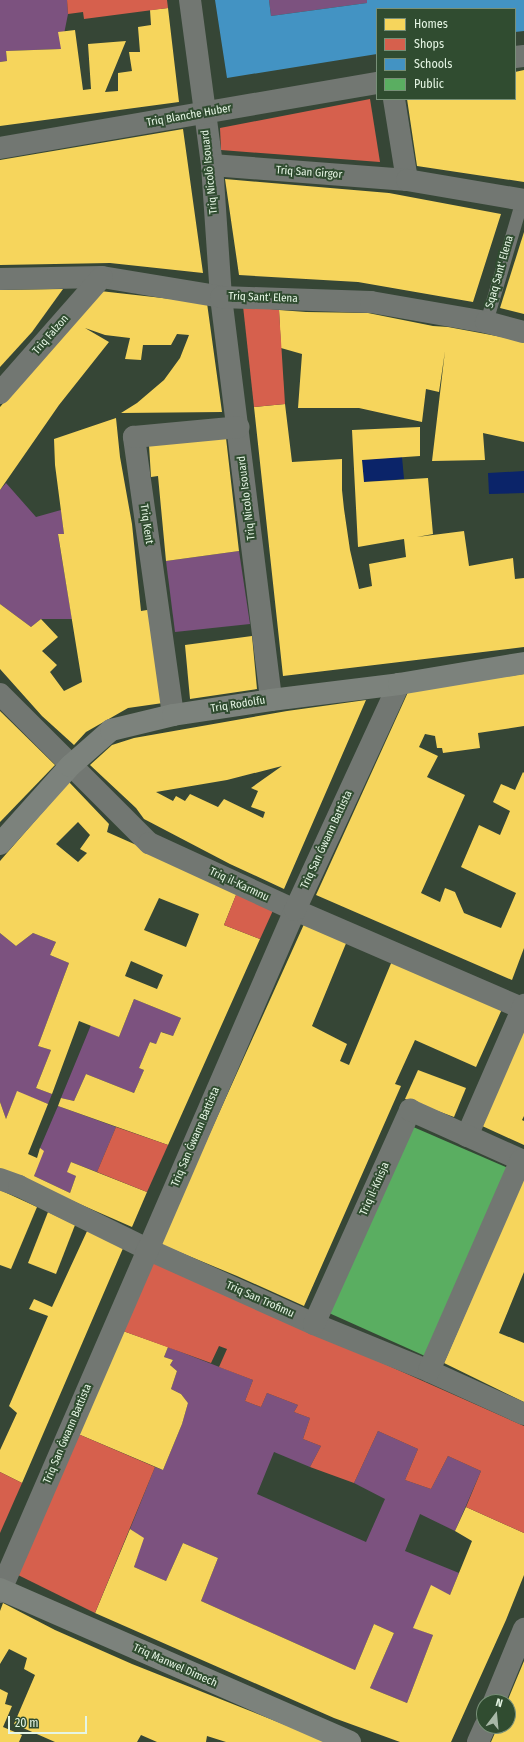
<!DOCTYPE html>
<meta charset="utf-8">
<style>
body{margin:0}
#map{position:relative;width:524px;height:1742px;overflow:hidden;background:#364636;font-family:"Fira Sans Condensed",sans-serif}
div>[style]{position:absolute}
.green>*{inset:0;background:#7c527f}
.water>*{inset:0;background:#0b2469}
.homes>*{inset:0;background:#f6d55c}
.shops>*{inset:0;background:#d6604d}
.schools>*{inset:0;background:#4393c3}
.public>*{inset:0;background:#5aae61}
.lane>*{height:13px;margin:-6.5px;padding:0 6.5px;transform-origin:6.5px;border-radius:6.5px;background:#727772}
.street>*{height:22px;margin:-11px;padding:0 11px;transform-origin:11px;border-radius:11px;background:#727772}
.secondary>*{height:22px;margin:-11px;padding:0 11px;transform-origin:11px;border-radius:11px;background:#7c827c}
span{translate:-50% -50%;white-space:nowrap;text-align:center;line-height:1.15;-webkit-text-stroke:4px #304c30;paint-order:stroke}
.street-label{font-size:11px;color:#e5f5e4}
.legend{position:absolute;left:376px;top:8px;width:140px;height:92px;box-sizing:border-box;background:#304c30;border:1px solid #789078;margin:0;padding:5px 7px;list-style:none;font-size:12px;color:#e5f5e4}
.legend li{display:flex;align-items:center;gap:8px;height:20px}
.legend b{width:20px;border:1px solid #789078}
.north{position:absolute;left:476px;top:1694px;width:40px;height:40px;box-sizing:border-box;background:#304c30;border:1px solid #789078;border-radius:50%;rotate:16deg;font-size:11px;font-weight:700;line-height:16px;text-align:center;color:#e5f5e4}
.north::after{content:'';display:block;margin:auto;width:14px;height:18px;background:#a8b8a7;clip-path:polygon(50% 0,100% 100%,50% 72%,0 100%)}
.scale{position:absolute;left:8px;top:1716px;width:79px;height:18px;box-sizing:border-box;border:2px solid #e5f5e4;border-top:0;padding-left:5px;font-size:12px;line-height:14px;white-space:nowrap;color:#e5f5e4;-webkit-text-stroke:3px #304c30;paint-order:stroke}
</style>
<div id="map">
<div class="green">
<i style="clip-path:polygon(0 0,67px 0,68px 14px,61px 49px,6px 51px,7px 61px,0 62px)"></i>
<i style="clip-path:polygon(269px 0,367px 0,367px 3px,271px 16px)"></i>
<i style="clip-path:polygon(6px 483px,36px 517px,61px 510px,64px 534px,58px 535px,72px 619px,41px 619px,31px 627px,0 604px,0 490px)"></i>
<i style="clip-path:polygon(239px 551px,250px 624px,175px 632px,166px 561px)"></i>
<i style="clip-path:polygon(0 933px,16px 946px,33px 933px,56px 942px,50px 955px,69px 963px,38px 1046px,51px 1050px,36px 1088px,52px 1094px,48px 1104px,17px 1092px,6px 1119px,0 1102px)"></i>
<i style="clip-path:polygon(134px 999px,181px 1018px,173px 1036px,162px 1032px,156px 1044px,150px 1042px,139px 1068px,144px 1070px,134px 1093px,86px 1074px,74px 1101px,61px 1098px,91px 1025px,119px 1037px)"></i>
<i style="clip-path:polygon(58px 1106px,116px 1127px,97px 1172px,71px 1162px,68px 1172px,76px 1176px,70px 1193px,34px 1176px,40px 1148px)"></i>
<i style="clip-path:polygon(168px 1347px,253px 1380px,245px 1401px,261px 1407px,267px 1393px,298px 1405px,294px 1412px,310px 1418px,303px 1439px,321px 1446px,310px 1467px,274px 1452px,257px 1494px,366px 1542px,385px 1499px,354px 1483px,378px 1431px,418px 1449px,405px 1480px,431px 1489px,448px 1456px,481px 1471px,455px 1531px,420px 1514px,405px 1551px,459px 1573px,450px 1595px,431px 1586px,414px 1628px,433px 1635px,407px 1703px,370px 1688px,394px 1633px,374px 1624px,355px 1670px,201px 1601px,218px 1558px,183px 1543px,166px 1581px,134px 1567px,143px 1538px,130px 1529px,155px 1467px,163px 1470px,182px 1424px,188px 1403px,181px 1394px,171px 1389px,177px 1371px,170px 1365px,173px 1360px,164px 1357px)"></i>
</div>
<div class="water">
<i style="clip-path:polygon(402px 457px,404px 479px,364px 482px,362px 460px)"></i>
<i style="clip-path:polygon(524px 471px,524px 493px,489px 494px,488px 473px)"></i>
</div>
<div class="homes">
<i style="clip-path:polygon(168px 8px,179px 102px,0 126px,0 62px,7px 61px,6px 51px,61px 49px,58px 32px,75px 30px,83px 90px,91px 89px,88px 44px,126px 41px,105px 92px,118px 91px,118px 73px,132px 71px,129px 52px,140px 52px,138px 27px,151px 25px,150px 10px)"></i>
<i style="clip-path:polygon(524px 70px,524px 182px,417px 166px,407px 99px,515px 99px,515px 72px)"></i>
<i style="clip-path:polygon(183px 129px,203px 273px,110px 263px,0 265px,0 160px)"></i>
<i style="clip-path:polygon(225px 179px,389px 193px,501px 214px,473px 302px,358px 282px,239px 275px)"></i>
<i style="clip-path:polygon(524px 232px,524px 314px,500px 308px)"></i>
<i style="clip-path:polygon(63px 289px,32px 332px,0 367px,0 290px)"></i>
<i style="clip-path:polygon(100px 291px,207px 303px,222px 412px,121px 413px,137px 403px,164px 380px,180px 358px,189px 335px,177px 334px,171px 345px,143px 345px,141px 360px,125px 359px,130px 338px,105px 335px,85px 328px,109px 342px,59px 405px,0 490px,0 407px)"></i>
<i style="clip-path:polygon(279px 310px,306px 312px,368px 313px,433px 326px,448px 327px,524px 341px,524px 442px,483px 433px,485px 460px,432px 461px,445px 351px,439px 392px,426px 389px,422px 422px,359px 408px,298px 408px,302px 354px,281px 348px)"></i>
<i style="clip-path:polygon(285px 404px,292px 462px,342px 459px,342px 490px,344px 509px,350px 550px,359px 589px,372px 586px,369px 564px,406px 557px,404px 539px,358px 547px,352px 430px,420px 427px,420px 456px,362px 460px,364px 482px,428px 478px,433px 534px,417px 537px,464px 531px,469px 566px,513px 558px,515px 579px,524px 578px,524px 647px,283px 676px,254px 407px)"></i>
<i style="clip-path:polygon(116px 418px,120px 457px,132px 524px,141px 611px,153px 609px,163px 703px,128px 708px,86px 732px,74px 745px,42px 716px,0 669px,0 604px,31px 627px,41px 619px,58px 637px,42px 651px,57px 665px,50px 672px,64px 691px,82px 682px,58px 534px,64px 534px,55px 465px,54px 439px)"></i>
<i style="clip-path:polygon(226px 438px,239px 551px,166px 561px,158px 476px,151px 477px,149px 445px)"></i>
<i style="clip-path:polygon(252px 636px,257px 689px,190px 699px,185px 645px)"></i>
<i style="clip-path:polygon(524px 674px,524px 726px,478px 733px,480px 748px,443px 753px,442px 748px,437px 748px,435px 736px,425px 734px,419px 747px,438px 756px,427px 777px,465px 795px,421px 893px,440px 902px,445px 888px,455px 892px,464px 913px,501px 928px,516px 893px,461px 867px,479px 825px,500px 835px,510px 811px,493px 802px,501px 784px,515px 790px,523px 772px,524px 773px,524px 948px,512px 980px,316px 895px,409px 690px)"></i>
<i style="clip-path:polygon(evenodd,366px 700px,284px 889px,230px 864px,144px 819px,136px 808px,90px 765px,112px 745px,134px 738px,287px 711px,366px 700px,282px 766px,251px 788px,258px 791px,251px 807px,265px 812px,263px 818px,224px 799px,218px 807px,190px 794px,185px 801px,176px 796px,173px 801px,156px 792px,227px 780px,282px 766px)"></i>
<i style="clip-path:polygon(0 711px,55px 765px,0 822px)"></i>
<i style="clip-path:polygon(evenodd,69px 782px,109px 824px,107px 832px,238px 890px,224px 925px,260px 939px,168px 1145px,58px 1106px,61px 1098px,74px 1101px,86px 1074px,134px 1093px,144px 1070px,139px 1068px,150px 1042px,156px 1044px,161px 1032px,173px 1036px,181px 1018px,134px 999px,119px 1037px,79px 1021px,52px 1094px,36px 1088px,51px 1050px,38px 1046px,69px 963px,50px 955px,56px 942px,33px 933px,16px 946px,0 933px,0 861px,69px 782px,78px 822px,90px 835px,80px 849px,87px 853px,78px 862px,56px 844px,78px 822px,69px 782px,159px 898px,199px 914px,186px 947px,144px 930px,159px 898px,69px 782px,131px 961px,163px 975px,157px 989px,125px 976px,131px 961px)"></i>
<i style="clip-path:polygon(305px 922px,347px 941px,312px 1026px,347px 1044px,340px 1061px,349px 1065px,392px 961px,502px 1009px,476px 1067px,415px 1040px,395px 1084px,401px 1086px,304px 1306px,237px 1276px,160px 1244px)"></i>
<i style="clip-path:polygon(524px 1019px,524px 1116px,522px 1120px,524px 1121px,524px 1145px,480px 1125px)"></i>
<i style="clip-path:polygon(418px 1070px,466px 1088px,454px 1117px,405px 1099px)"></i>
<i style="clip-path:polygon(17px 1091px,48px 1104px,28px 1154px,37px 1158px,40px 1148px,44px 1151px,34px 1176px,70px 1193px,76px 1176px,67px 1172px,71px 1162px,147px 1192px,132px 1227px,0 1169px,0 1102px,6px 1119px)"></i>
<i style="clip-path:polygon(524px 1177px,524px 1272px,499px 1333px,524px 1343px,524px 1402px,444px 1363px)"></i>
<i style="clip-path:polygon(0 1190px,37px 1207px,11px 1269px,0 1265px)"></i>
<i style="clip-path:polygon(48px 1212px,75px 1225px,56px 1274px,28px 1263px)"></i>
<i style="clip-path:polygon(88px 1229px,124px 1246px,22px 1483px,0 1472px,0 1450px,17px 1413px,9px 1406px,48px 1316px,29px 1309px,34px 1299px,52px 1307px)"></i>
<i style="clip-path:polygon(123px 1331px,168px 1347px,164px 1357px,173px 1360px,170px 1365px,177px 1371px,171px 1389px,181px 1394px,188px 1403px,182px 1424px,163px 1470px,78px 1434px)"></i>
<i style="clip-path:polygon(466px 1507px,524px 1533px,524px 1575px,506px 1620px,451px 1742px,400px 1742px,334px 1718px,95px 1613px,130px 1529px,144px 1538px,134px 1567px,166px 1581px,183px 1543px,218px 1558px,201px 1601px,355px 1670px,374px 1624px,394px 1633px,370px 1688px,407px 1703px,433px 1635px,413px 1628px,431px 1585px,450px 1595px,472px 1541px,455px 1531px)"></i>
<i style="clip-path:polygon(3px 1603px,55px 1630px,132px 1664px,328px 1742px,226px 1742px,207px 1736px,206px 1742px,157px 1742px,141px 1735px,137px 1742px,55px 1742px,14px 1724px,35px 1675px,24px 1669px,27px 1658px,9px 1649px,0 1664px,0 1611px)"></i>
<i style="clip-path:polygon(524px 1661px,524px 1742px,491px 1742px,498px 1726px,508px 1726px,507px 1702px)"></i>
<i style="clip-path:polygon(0 1689px,8px 1693px,5px 1704px,12px 1706px,3px 1727px,22px 1735px,19px 1742px,0 1742px)"></i>
</div>
<div class="shops">
<i style="clip-path:polygon(67px 0,167px 0,168px 8px,84px 19px,83px 12px,68px 14px)"></i>
<i style="clip-path:polygon(370px 99px,380px 162px,221px 150px,220px 128px)"></i>
<i style="clip-path:polygon(243px 306px,279px 310px,285px 404px,254px 407px)"></i>
<i style="clip-path:polygon(238px 890px,275px 906px,260px 939px,224px 925px)"></i>
<i style="clip-path:polygon(116px 1127px,168px 1145px,147px 1192px,97px 1172px)"></i>
<i style="clip-path:polygon(153px 1261px,524px 1426px,524px 1533px,466px 1507px,481px 1471px,448px 1456px,431px 1489px,405px 1480px,418px 1449px,378px 1431px,354px 1483px,310px 1467px,321px 1446px,303px 1439px,310px 1418px,294px 1412px,298px 1405px,267px 1393px,261px 1407px,245px 1401px,253px 1380px,219px 1367px,227px 1349px,219px 1346px,211px 1363px,123px 1331px)"></i>
<i style="clip-path:polygon(78px 1434px,155px 1467px,95px 1613px,16px 1574px)"></i>
<i style="clip-path:polygon(0 1472px,22px 1483px,0 1533px)"></i>
</div>
<div class="schools">
<i style="clip-path:polygon(215px 0,269px 0,271px 16px,367px 3px,367px 0,524px 0,524px 31px,515px 32px,515px 9px,377px 9px,377px 54px,227px 78px)"></i>
</div>
<div class="public">
<i style="clip-path:polygon(411px 1126px,508px 1168px,425px 1356px,329px 1313px)"></i>
</div>
<div class="lane">
<i style="left:486px;top:322px;width:127px;rotate:-73.6deg"></i>
</div>
<div class="street">
<i style="left:190px;top:0;width:166px;rotate:82.4deg"></i>
<i style="left:212px;top:165px;width:132px;rotate:86.1deg"></i>
<i style="left:221px;top:297px;width:406px;rotate:82.9deg"></i>
<i style="left:515px;top:57px;width:9px;rotate:-6deg"></i>
<i style="left:394px;top:99px;width:82px;rotate:80.9deg"></i>
<i style="left:0;top:148px;width:383px;rotate:-9.8deg"></i>
<i style="left:212px;top:165px;width:196px;rotate:4.4deg"></i>
<i style="left:407px;top:180px;width:119px;rotate:9.7deg"></i>
<i style="left:0;top:279px;width:102px;rotate:-1.1deg"></i>
<i style="left:102px;top:277px;width:121px;rotate:9.5deg"></i>
<i style="left:221px;top:297px;width:150px;rotate:1.9deg"></i>
<i style="left:371px;top:302px;width:117px;rotate:9.9deg"></i>
<i style="left:486px;top:322px;width:39px;rotate:15deg"></i>
<i style="left:0;top:393px;width:154px;rotate:-48.7deg"></i>
<i style="left:0;top:694px;width:211px;rotate:45deg"></i>
<i style="left:149px;top:843px;width:161px;rotate:24.7deg"></i>
<i style="left:295px;top:910px;width:249px;rotate:23.4deg"></i>
<i style="left:173px;top:715px;width:281px;rotate:-98deg"></i>
<i style="left:134px;top:437px;width:105px;rotate:-5.4deg"></i>
<i style="left:467px;top:1136px;width:143px;rotate:-66.5deg"></i>
<i style="left:0;top:1179px;width:20px;rotate:20deg"></i>
<i style="left:19px;top:1186px;width:143px;rotate:26.2deg"></i>
<i style="left:147px;top:1249px;width:183px;rotate:24.2deg"></i>
<i style="left:314px;top:1324px;width:124px;rotate:22.2deg"></i>
<i style="left:429px;top:1371px;width:104px;rotate:24.4deg"></i>
<i style="left:314px;top:1324px;width:235px;rotate:-65.8deg"></i>
<i style="left:410px;top:1110px;width:122px;rotate:24.2deg"></i>
<i style="left:521px;top:1160px;width:230px;rotate:113.6deg"></i>
<i style="left:0;top:1592px;width:743px;rotate:-66.61deg"></i>
<i style="left:295px;top:910px;width:249px;rotate:-65.3deg"></i>
<i style="left:494px;top:1702px;width:79px;rotate:-67.7deg"></i>
<i style="left:478px;top:1742px;width:17px;rotate:-66deg"></i>
</div>
<div class="secondary">
<i style="left:0;top:844px;width:105px;rotate:-48.1deg"></i>
<i style="left:70px;top:766px;width:55px;rotate:-41.3deg"></i>
<i style="left:111px;top:730px;width:64px;rotate:-13.6deg"></i>
<i style="left:173px;top:715px;width:99px;rotate:-8.7deg"></i>
<i style="left:271px;top:700px;width:129px;rotate:-7.1deg"></i>
<i style="left:399px;top:684px;width:127px;rotate:-9.5deg"></i>
<i style="left:0;top:1589px;width:382px;rotate:23.6deg"></i>
</div>
<div class="street-label">
<span style="left:189px;top:116px;rotate:-10deg">Triq Blanche Huber</span>
<span style="left:210px;top:172px;rotate:-96deg">Triq Nicolò Isouard</span>
<span style="left:309px;top:173px;rotate:4deg">Triq San Girgor</span>
<span style="left:500px;top:272px;rotate:-74deg">Sqaq Sant' Elena</span>
<span style="left:263px;top:298px;rotate:2deg">Triq Sant' Elena</span>
<span style="left:51px;top:335px;rotate:-49deg">Triq Falzon</span>
<span style="left:247px;top:498px;rotate:-97deg">Triq Nicolo Isouard</span>
<span style="left:146px;top:524px;rotate:82deg">Triq Kent</span>
<span style="left:238px;top:705px;rotate:-9deg">Triq Rodolfu</span>
<span style="left:327px;top:840px;rotate:-65deg">Triq San Ġwann Battista</span>
<span style="left:239px;top:885px;rotate:25deg">Triq il-Karmnu</span>
<span style="left:196px;top:1137px;rotate:-67deg">Triq San Ġwann Battista</span>
<span style="left:375px;top:1189px;rotate:-66deg">Triq il-Knisja</span>
<span style="left:260px;top:1300px;rotate:24deg">Triq San Trofimu</span>
<span style="left:68px;top:1434px;rotate:-67deg">Triq San Ġwann Battista</span>
<span style="left:175px;top:1666px;rotate:24deg">Triq Manwel Dimech</span>
</div>
<ul class="legend">
<li><b style="height:11px;background:#f6d55c"></b>Homes</li>
<li><b style="height:11px;background:#d6604d"></b>Shops</li>
<li><b style="height:11px;background:#4393c3"></b>Schools</li>
<li><b style="height:11px;background:#5aae61"></b>Public</li>
</ul>
<div class="north">N</div>
<div class="scale">20 m</div>
</div>
